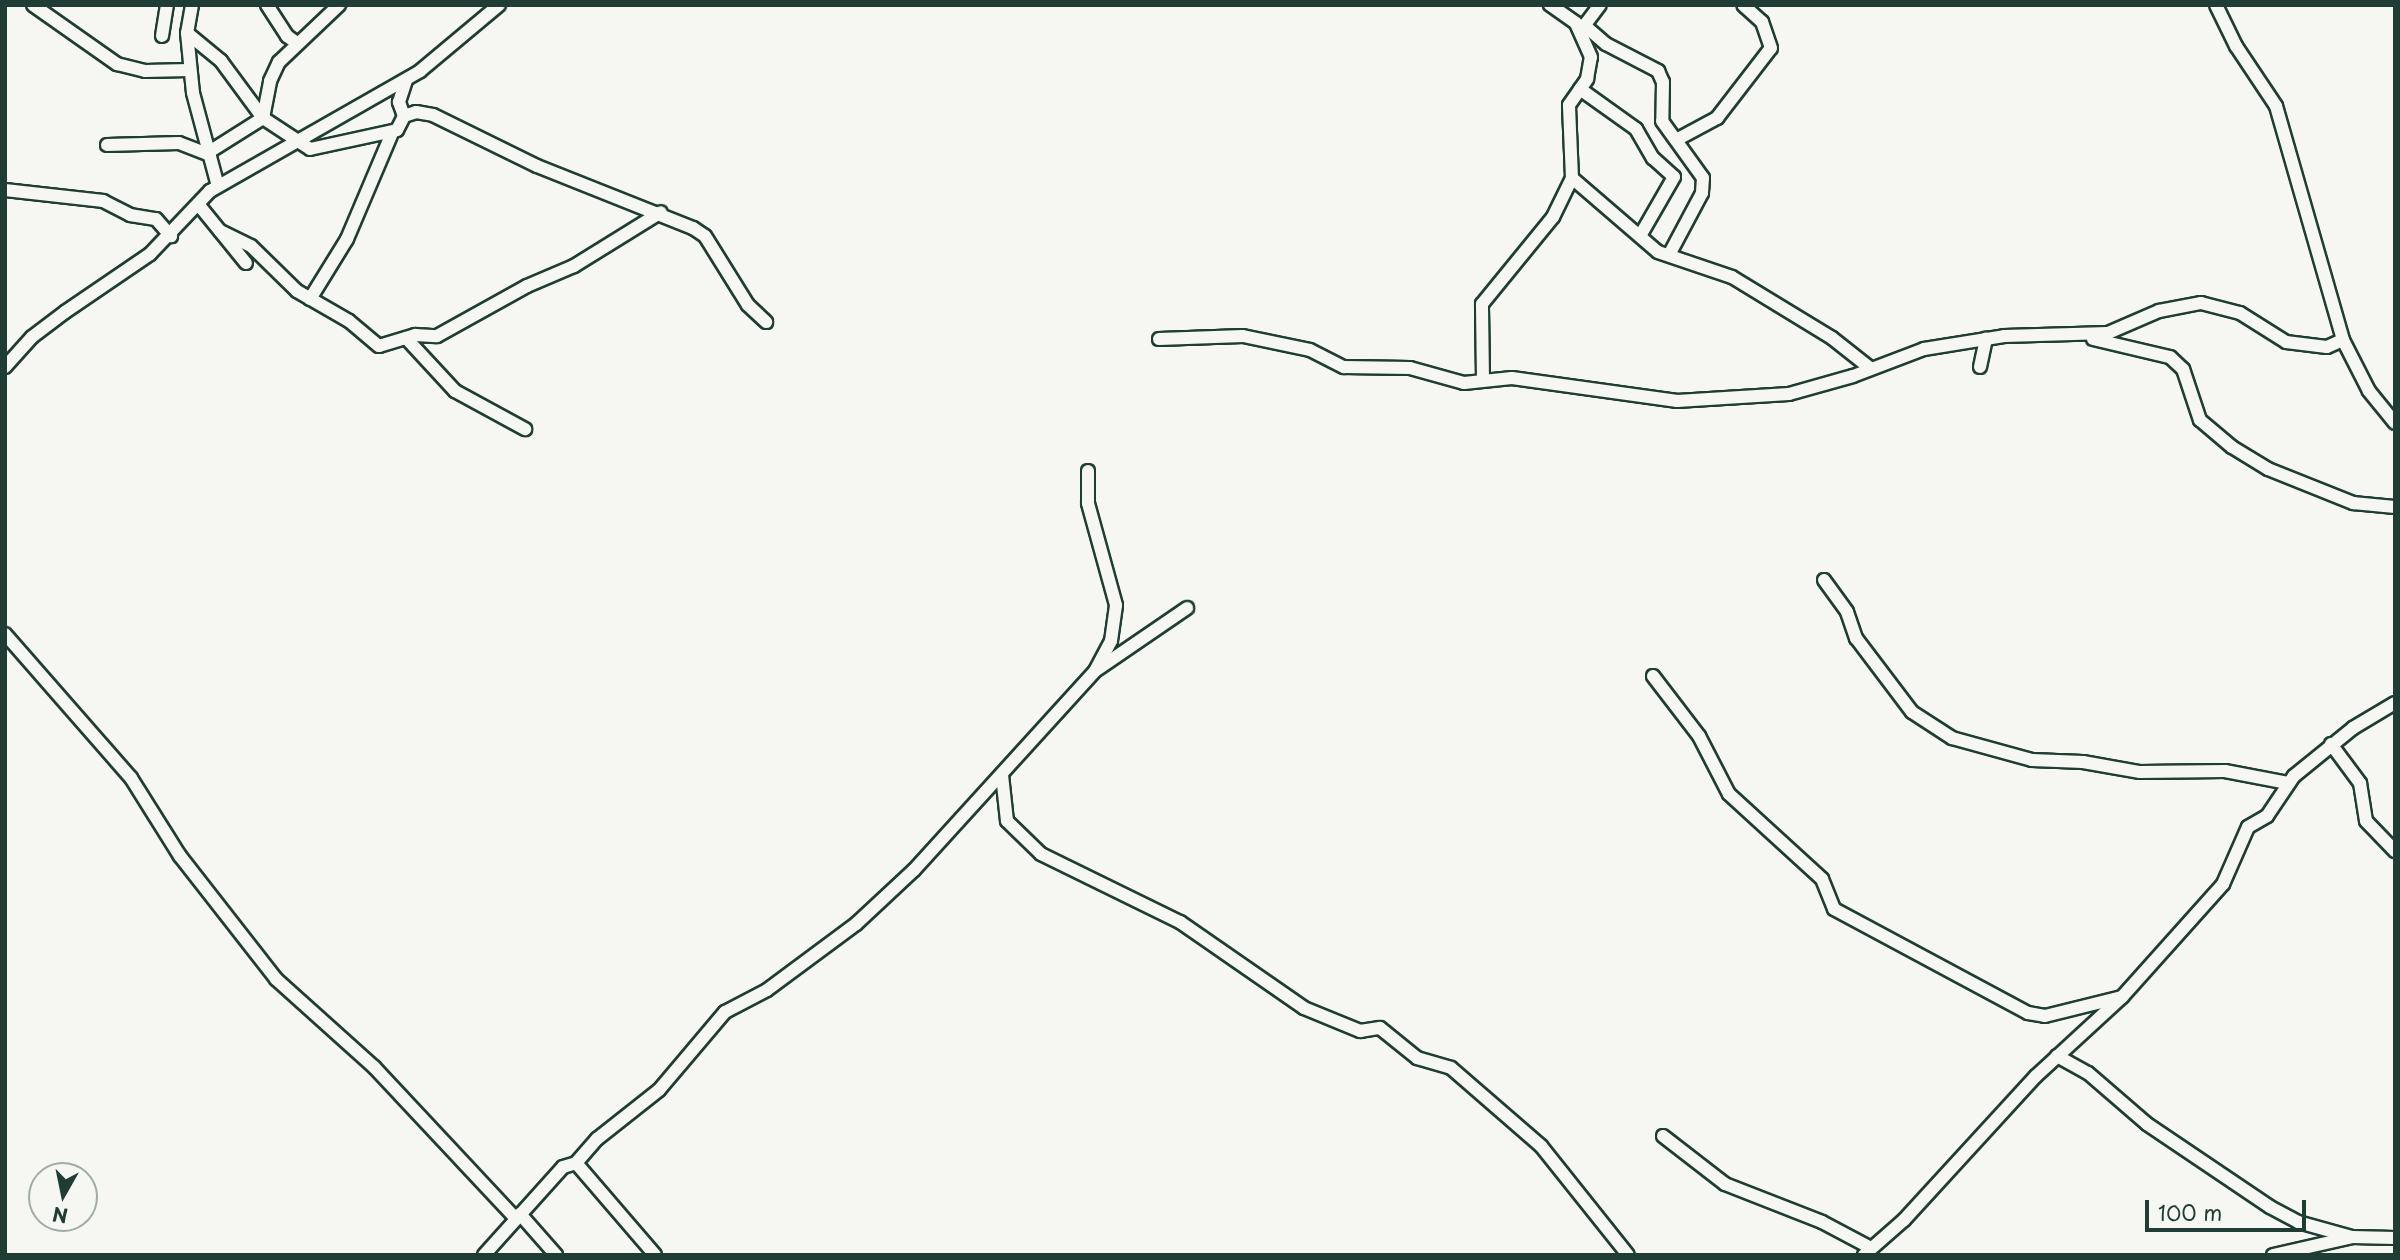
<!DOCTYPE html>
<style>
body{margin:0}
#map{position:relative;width:2400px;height:1260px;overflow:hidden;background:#f6f6f2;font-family:"Playpen Sans",sans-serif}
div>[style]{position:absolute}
.roads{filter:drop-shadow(2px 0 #1f3d34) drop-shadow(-2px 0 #1f3d34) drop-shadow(0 2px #1f3d34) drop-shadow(0 -2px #1f3d34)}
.street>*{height:12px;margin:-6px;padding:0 6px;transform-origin:6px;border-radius:6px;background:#f6f6f2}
span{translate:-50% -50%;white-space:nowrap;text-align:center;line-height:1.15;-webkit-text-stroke:5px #f6f6f2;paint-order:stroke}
.frame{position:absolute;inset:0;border:7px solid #1f3d34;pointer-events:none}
.north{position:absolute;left:28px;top:1162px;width:70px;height:70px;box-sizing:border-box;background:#f6f6f2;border:2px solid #a0aca6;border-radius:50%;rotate:189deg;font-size:19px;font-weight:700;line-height:28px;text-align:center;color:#1f3d34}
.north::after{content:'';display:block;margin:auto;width:24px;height:32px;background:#1f3d34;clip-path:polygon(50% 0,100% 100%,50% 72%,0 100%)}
.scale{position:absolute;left:2145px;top:1200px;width:161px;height:32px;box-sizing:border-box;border:4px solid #1f3d34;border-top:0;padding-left:9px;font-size:21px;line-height:24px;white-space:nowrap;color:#1f3d34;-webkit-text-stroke:5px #f6f6f2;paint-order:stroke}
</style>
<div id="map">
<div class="roads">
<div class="street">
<i style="left:33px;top:5px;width:103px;rotate:35.1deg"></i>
<i style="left:117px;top:64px;width:29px;rotate:14deg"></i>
<i style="left:145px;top:71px;width:44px;rotate:-1.3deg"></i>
<i style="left:192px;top:5px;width:28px;rotate:100deg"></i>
<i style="left:187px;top:33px;width:60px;rotate:84.3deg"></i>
<i style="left:193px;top:93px;width:96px;rotate:75deg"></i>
<i style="left:267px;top:5px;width:37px;rotate:57deg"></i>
<i style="left:287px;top:36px;width:12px;rotate:35deg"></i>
<i style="left:2216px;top:5px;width:46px;rotate:64deg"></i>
<i style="left:2236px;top:46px;width:72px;rotate:56.3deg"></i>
<i style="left:2276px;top:106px;width:243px;rotate:74deg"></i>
<i style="left:2343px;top:340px;width:57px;rotate:63deg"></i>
<i style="left:2369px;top:391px;width:41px;rotate:50.9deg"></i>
<i style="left:1584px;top:25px;width:29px;rotate:41deg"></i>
<i style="left:1606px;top:44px;width:59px;rotate:27.4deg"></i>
<i style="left:1658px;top:71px;width:12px;rotate:66deg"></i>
<i style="left:1663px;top:82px;width:39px;rotate:91deg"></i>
<i style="left:1662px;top:121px;width:70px;rotate:54.3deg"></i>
<i style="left:1703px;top:178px;width:15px;rotate:94deg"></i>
<i style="left:1702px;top:193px;width:70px;rotate:118deg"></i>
<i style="left:1581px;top:30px;width:31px;rotate:-53deg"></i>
<i style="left:187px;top:33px;width:44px;rotate:39.5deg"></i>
<i style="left:221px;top:61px;width:71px;rotate:53.6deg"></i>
<i style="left:263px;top:118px;width:56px;rotate:33.4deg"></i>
<i style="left:310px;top:149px;width:89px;rotate:-12.3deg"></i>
<i style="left:397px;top:130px;width:16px;rotate:-63deg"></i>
<i style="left:404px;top:116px;width:15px;rotate:-110deg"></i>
<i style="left:399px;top:102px;width:23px;rotate:-72deg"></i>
<i style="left:162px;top:36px;width:31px;rotate:-81deg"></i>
<i style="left:1580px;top:89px;width:69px;rotate:35.5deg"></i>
<i style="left:1636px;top:129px;width:34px;rotate:60deg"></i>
<i style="left:1653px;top:158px;width:28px;rotate:42deg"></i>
<i style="left:1674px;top:177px;width:68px;rotate:120deg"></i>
<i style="left:404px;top:116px;width:13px;rotate:-18deg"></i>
<i style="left:416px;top:112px;width:17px;rotate:10deg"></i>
<i style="left:433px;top:115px;width:116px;rotate:26.1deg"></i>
<i style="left:537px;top:166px;width:168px;rotate:21.7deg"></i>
<i style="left:693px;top:228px;width:14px;rotate:34deg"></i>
<i style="left:705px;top:236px;width:81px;rotate:58.1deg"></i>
<i style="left:748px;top:305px;width:25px;rotate:43deg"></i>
<i style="left:1676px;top:140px;width:47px;rotate:-28.2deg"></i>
<i style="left:1717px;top:118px;width:88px;rotate:-52.4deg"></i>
<i style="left:1771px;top:48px;width:28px;rotate:-109deg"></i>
<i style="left:1762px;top:22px;width:25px;rotate:-138deg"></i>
<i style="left:107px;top:145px;width:72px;rotate:-1.6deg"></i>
<i style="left:179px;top:143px;width:33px;rotate:21deg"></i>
<i style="left:209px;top:152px;width:64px;rotate:-32.2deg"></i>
<i style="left:263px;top:118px;width:38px;rotate:-79deg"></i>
<i style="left:270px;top:81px;width:21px;rotate:-65deg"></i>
<i style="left:279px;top:62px;width:83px;rotate:-43.5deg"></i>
<i style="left:1572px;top:178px;width:113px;rotate:40.7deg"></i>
<i style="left:1658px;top:252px;width:78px;rotate:18.7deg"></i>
<i style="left:1732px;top:277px;width:117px;rotate:31.4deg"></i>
<i style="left:1832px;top:338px;width:48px;rotate:38.3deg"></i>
<i style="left:5px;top:190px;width:99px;rotate:6.4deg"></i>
<i style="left:103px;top:201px;width:30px;rotate:27deg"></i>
<i style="left:130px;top:215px;width:26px;rotate:9deg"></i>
<i style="left:156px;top:219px;width:23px;rotate:49deg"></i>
<i style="left:198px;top:204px;width:76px;rotate:50.9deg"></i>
<i style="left:220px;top:231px;width:34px;rotate:26deg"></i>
<i style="left:251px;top:246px;width:64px;rotate:44.4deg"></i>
<i style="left:297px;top:291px;width:60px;rotate:30deg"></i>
<i style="left:349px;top:321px;width:39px;rotate:40deg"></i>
<i style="left:379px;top:346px;width:38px;rotate:-17deg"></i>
<i style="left:415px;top:335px;width:22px;rotate:3deg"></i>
<i style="left:437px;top:336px;width:103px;rotate:-29.1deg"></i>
<i style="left:527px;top:286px;width:51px;rotate:-23.1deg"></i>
<i style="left:574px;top:266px;width:102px;rotate:-31.8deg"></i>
<i style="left:310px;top:299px;width:70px;rotate:-58.3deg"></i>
<i style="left:347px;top:239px;width:115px;rotate:-67deg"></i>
<i style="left:406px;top:338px;width:72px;rotate:47.2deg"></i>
<i style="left:455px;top:391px;width:80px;rotate:28.5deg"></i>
<i style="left:1159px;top:339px;width:84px;rotate:-2deg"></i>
<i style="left:1243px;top:336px;width:68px;rotate:11.8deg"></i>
<i style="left:1310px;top:350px;width:38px;rotate:27deg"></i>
<i style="left:1344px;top:367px;width:66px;rotate:0.9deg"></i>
<i style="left:1410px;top:368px;width:56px;rotate:15.5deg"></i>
<i style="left:1464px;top:383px;width:48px;rotate:-5.9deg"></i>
<i style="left:1512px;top:378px;width:167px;rotate:7.9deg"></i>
<i style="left:1677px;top:401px;width:112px;rotate:-3.6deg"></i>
<i style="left:1789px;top:394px;width:66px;rotate:-15.7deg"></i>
<i style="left:1853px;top:376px;width:76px;rotate:-20.8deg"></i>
<i style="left:1924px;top:349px;width:81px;rotate:-9.2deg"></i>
<i style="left:2004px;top:336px;width:104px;rotate:-1.7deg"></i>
<i style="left:2108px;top:333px;width:56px;rotate:-23.3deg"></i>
<i style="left:2159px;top:311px;width:43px;rotate:-10.8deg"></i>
<i style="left:2201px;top:303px;width:40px;rotate:14.4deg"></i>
<i style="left:2240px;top:313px;width:54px;rotate:32.2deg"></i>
<i style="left:2286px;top:342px;width:41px;rotate:7deg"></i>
<i style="left:2327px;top:347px;width:17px;rotate:-24deg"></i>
<i style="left:2093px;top:339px;width:79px;rotate:13.2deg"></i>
<i style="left:2170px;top:357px;width:18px;rotate:43deg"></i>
<i style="left:2183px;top:369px;width:54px;rotate:71.6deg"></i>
<i style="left:2200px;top:420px;width:42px;rotate:40.2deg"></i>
<i style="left:2232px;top:447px;width:42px;rotate:31.4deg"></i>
<i style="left:2268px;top:469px;width:92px;rotate:21.8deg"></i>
<i style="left:2353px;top:503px;width:42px;rotate:5.4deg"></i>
<i style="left:5px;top:367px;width:40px;rotate:-48deg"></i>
<i style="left:32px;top:337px;width:41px;rotate:-37.1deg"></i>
<i style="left:65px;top:312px;width:103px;rotate:-34.3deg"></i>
<i style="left:150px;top:254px;width:87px;rotate:-46.4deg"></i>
<i style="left:210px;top:191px;width:242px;rotate:-29.7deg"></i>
<i style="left:420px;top:71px;width:103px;rotate:-39.9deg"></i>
<i style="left:1980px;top:367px;width:29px;rotate:-78deg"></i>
<i style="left:1483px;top:379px;width:75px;rotate:-90.8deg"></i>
<i style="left:1482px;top:304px;width:112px;rotate:-50.8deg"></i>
<i style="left:1553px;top:217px;width:43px;rotate:-64deg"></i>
<i style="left:1572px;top:178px;width:73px;rotate:-92.4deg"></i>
<i style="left:1569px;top:105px;width:32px;rotate:-55deg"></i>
<i style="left:1587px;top:79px;width:22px;rotate:-80deg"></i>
<i style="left:1591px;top:57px;width:37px;rotate:-114deg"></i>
<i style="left:1576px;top:23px;width:32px;rotate:-145deg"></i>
<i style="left:1824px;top:580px;width:39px;rotate:54deg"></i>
<i style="left:1847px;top:612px;width:28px;rotate:71deg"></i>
<i style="left:1856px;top:638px;width:93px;rotate:52.9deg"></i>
<i style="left:1912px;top:712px;width:48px;rotate:33deg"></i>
<i style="left:1952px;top:738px;width:83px;rotate:15.4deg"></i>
<i style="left:2032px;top:760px;width:51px;rotate:2.2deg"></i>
<i style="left:2083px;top:762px;width:58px;rotate:10deg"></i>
<i style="left:2140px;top:772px;width:85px;rotate:-0.7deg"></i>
<i style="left:2225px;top:771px;width:64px;rotate:10.8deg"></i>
<i style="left:5px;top:634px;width:191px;rotate:48.8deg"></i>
<i style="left:131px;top:778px;width:92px;rotate:57.9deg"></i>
<i style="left:180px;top:856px;width:156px;rotate:52deg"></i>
<i style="left:276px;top:979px;width:132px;rotate:41.9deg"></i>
<i style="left:374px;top:1067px;width:208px;rotate:46.9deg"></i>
<i style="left:1098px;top:669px;width:108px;rotate:-34.4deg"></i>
<i style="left:1653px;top:676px;width:76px;rotate:52.5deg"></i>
<i style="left:1699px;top:736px;width:65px;rotate:62.7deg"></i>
<i style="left:1729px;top:794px;width:126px;rotate:42.4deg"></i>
<i style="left:1822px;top:879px;width:32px;rotate:68deg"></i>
<i style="left:1834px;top:909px;width:220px;rotate:28.2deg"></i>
<i style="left:2028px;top:1013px;width:17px;rotate:10deg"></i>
<i style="left:2045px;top:1016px;width:79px;rotate:-13.9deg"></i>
<i style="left:2331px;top:744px;width:49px;rotate:53.4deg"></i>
<i style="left:2360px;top:783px;width:38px;rotate:81deg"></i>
<i style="left:2366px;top:821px;width:42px;rotate:46deg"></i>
<i style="left:1002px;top:775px;width:46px;rotate:83.8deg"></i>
<i style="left:1007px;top:821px;width:47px;rotate:44.1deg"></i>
<i style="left:1041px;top:854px;width:155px;rotate:26.1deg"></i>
<i style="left:1180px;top:922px;width:151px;rotate:34.7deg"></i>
<i style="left:1304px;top:1008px;width:61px;rotate:22.3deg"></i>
<i style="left:1360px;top:1031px;width:20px;rotate:-9deg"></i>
<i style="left:1380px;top:1028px;width:48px;rotate:39deg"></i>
<i style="left:1417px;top:1058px;width:35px;rotate:16deg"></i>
<i style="left:1451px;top:1068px;width:119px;rotate:40.9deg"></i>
<i style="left:1541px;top:1146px;width:139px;rotate:51.4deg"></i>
<i style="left:2057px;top:1056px;width:35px;rotate:29deg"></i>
<i style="left:2088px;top:1073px;width:78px;rotate:40.8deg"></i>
<i style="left:2147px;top:1124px;width:148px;rotate:34deg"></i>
<i style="left:2270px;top:1207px;width:32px;rotate:28deg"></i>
<i style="left:2298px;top:1222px;width:56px;rotate:15.5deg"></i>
<i style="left:1663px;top:1136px;width:78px;rotate:37.7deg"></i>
<i style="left:1725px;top:1184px;width:104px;rotate:21.4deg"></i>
<i style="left:1822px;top:1222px;width:55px;rotate:28deg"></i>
<i style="left:576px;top:1163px;width:121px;rotate:49.3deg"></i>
<i style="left:520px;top:1214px;width:55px;rotate:48.7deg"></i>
<i style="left:484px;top:1255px;width:118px;rotate:-48.1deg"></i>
<i style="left:563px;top:1167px;width:14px;rotate:-17deg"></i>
<i style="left:576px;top:1163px;width:32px;rotate:-49deg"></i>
<i style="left:597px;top:1139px;width:79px;rotate:-38.3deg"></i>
<i style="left:659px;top:1090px;width:102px;rotate:-49.8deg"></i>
<i style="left:725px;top:1012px;width:47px;rotate:-27.6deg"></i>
<i style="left:767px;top:990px;width:111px;rotate:-36.6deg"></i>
<i style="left:856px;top:924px;width:79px;rotate:-43deg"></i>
<i style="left:914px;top:870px;width:269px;rotate:-47.7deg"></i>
<i style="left:1095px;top:671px;width:34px;rotate:-62deg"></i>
<i style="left:1111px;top:641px;width:36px;rotate:-82deg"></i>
<i style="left:1116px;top:605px;width:106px;rotate:-105.4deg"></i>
<i style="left:1088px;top:503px;width:32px;rotate:-90deg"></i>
<i style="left:1864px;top:1255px;width:53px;rotate:-41.2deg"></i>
<i style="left:1904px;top:1220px;width:195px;rotate:-47.5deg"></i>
<i style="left:2036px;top:1076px;width:117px;rotate:-42.6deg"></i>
<i style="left:2122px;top:997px;width:152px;rotate:-48.2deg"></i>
<i style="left:2223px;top:884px;width:62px;rotate:-66.3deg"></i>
<i style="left:2248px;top:827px;width:22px;rotate:-30deg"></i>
<i style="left:2267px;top:816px;width:48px;rotate:-56deg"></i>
<i style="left:2294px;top:776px;width:76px;rotate:-39.1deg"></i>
<i style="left:2353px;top:728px;width:49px;rotate:-30.8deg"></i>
<i style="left:2273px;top:1255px;width:81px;rotate:-12.8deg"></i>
<i style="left:2352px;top:1237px;width:43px;rotate:1.3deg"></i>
</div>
</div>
<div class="frame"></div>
<div class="north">N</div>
<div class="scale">100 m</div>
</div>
